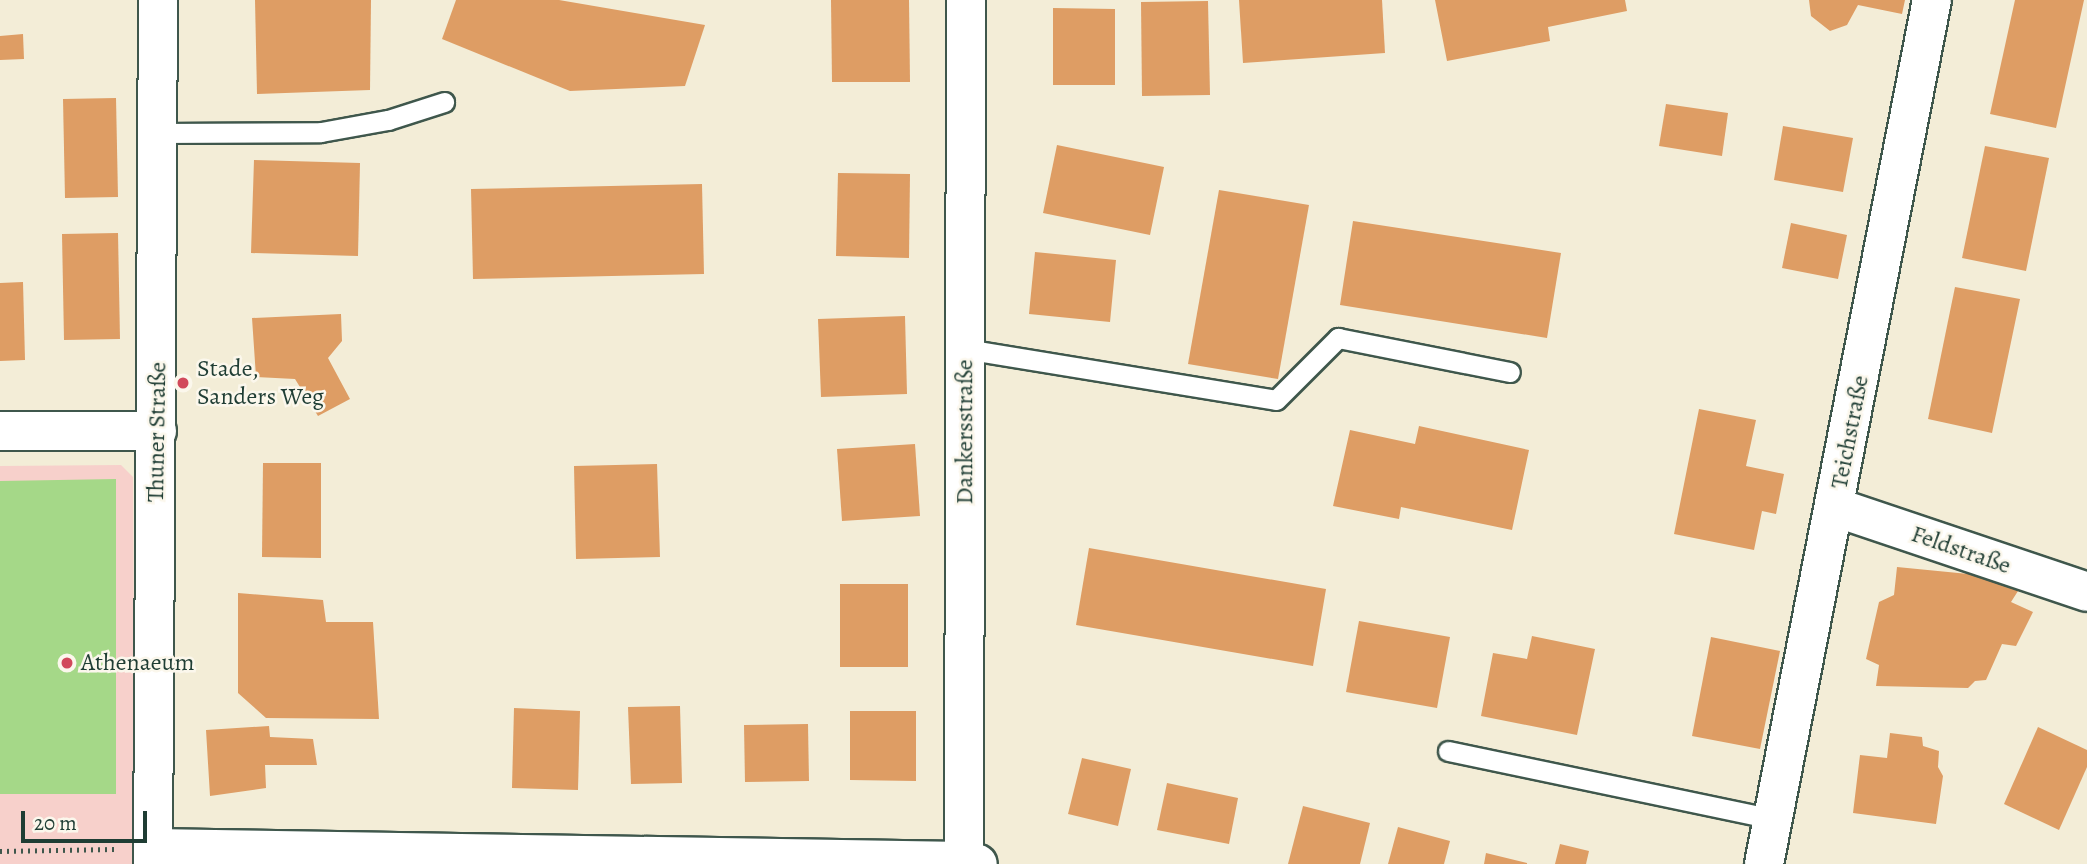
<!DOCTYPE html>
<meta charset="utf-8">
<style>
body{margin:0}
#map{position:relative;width:2087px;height:864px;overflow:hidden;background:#f3edd7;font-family:Alegreya,serif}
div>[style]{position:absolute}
.built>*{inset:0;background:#f7d0cb}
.green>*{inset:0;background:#a5d888}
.building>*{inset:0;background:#de9d64}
.path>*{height:4.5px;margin-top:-2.25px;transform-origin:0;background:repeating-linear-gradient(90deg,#3f574c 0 2px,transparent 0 7px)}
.roads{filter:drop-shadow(2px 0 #3f574c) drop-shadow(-2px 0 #3f574c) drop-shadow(0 2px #3f574c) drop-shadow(0 -2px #3f574c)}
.service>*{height:19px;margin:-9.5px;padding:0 9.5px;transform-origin:9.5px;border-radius:9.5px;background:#fff}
.minor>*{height:38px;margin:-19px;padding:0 19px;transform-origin:19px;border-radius:19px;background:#fff}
.dots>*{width:19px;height:19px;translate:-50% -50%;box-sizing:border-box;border:4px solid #fbf7ec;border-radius:50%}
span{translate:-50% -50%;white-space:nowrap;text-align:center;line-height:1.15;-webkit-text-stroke:5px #fbf7ec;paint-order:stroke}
.poi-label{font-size:24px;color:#1f3d34}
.left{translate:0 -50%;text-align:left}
.street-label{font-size:24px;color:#1f3d34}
.scale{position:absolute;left:21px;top:811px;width:126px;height:32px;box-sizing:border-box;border:4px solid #1f3d34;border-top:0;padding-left:9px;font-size:21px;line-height:24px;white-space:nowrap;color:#1f3d34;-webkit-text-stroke:5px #fbf7ec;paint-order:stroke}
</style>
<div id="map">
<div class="built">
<i style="clip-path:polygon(121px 465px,133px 477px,135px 864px,0 864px,0 466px)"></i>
</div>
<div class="green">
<i style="clip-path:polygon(116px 479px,116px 794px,0 794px,0 481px)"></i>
</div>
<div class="building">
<i style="clip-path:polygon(255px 0,371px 0,370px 90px,257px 94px)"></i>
<i style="clip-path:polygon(456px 0,559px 0,705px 25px,685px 86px,570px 91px,442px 39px)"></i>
<i style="clip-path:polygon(831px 0,909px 0,910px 82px,832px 82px)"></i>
<i style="clip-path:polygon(1239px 0,1382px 0,1385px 53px,1243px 63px)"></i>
<i style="clip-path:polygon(1435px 0,1625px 0,1627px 11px,1548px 27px,1550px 41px,1447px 61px)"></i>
<i style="clip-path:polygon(1809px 0,1905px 0,1902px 14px,1858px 5px,1847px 25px,1830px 31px,1811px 16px)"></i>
<i style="clip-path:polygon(2015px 0,2084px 0,2056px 128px,1990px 114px)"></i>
<i style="clip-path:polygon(1208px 1px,1210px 95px,1142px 96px,1141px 2px)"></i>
<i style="clip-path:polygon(1053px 8px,1115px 9px,1115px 85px,1053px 85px)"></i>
<i style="clip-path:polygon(23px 34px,24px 59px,0 60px,0 36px)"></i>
<i style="clip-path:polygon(116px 98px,118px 197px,65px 198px,63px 99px)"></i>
<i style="clip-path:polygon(1666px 104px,1728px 113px,1722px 156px,1659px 146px)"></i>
<i style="clip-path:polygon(1783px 126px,1853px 138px,1843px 192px,1774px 180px)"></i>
<i style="clip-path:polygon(1057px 145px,1164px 167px,1150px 235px,1043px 213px)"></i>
<i style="clip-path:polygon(1985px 146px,2049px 158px,2026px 271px,1962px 258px)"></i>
<i style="clip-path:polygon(254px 160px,360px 163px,358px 256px,251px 253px)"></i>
<i style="clip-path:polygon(838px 173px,910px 174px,909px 258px,836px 256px)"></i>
<i style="clip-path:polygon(702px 184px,704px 274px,473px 279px,471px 189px)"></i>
<i style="clip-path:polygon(1219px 190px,1309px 205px,1278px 379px,1188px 364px)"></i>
<i style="clip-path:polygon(1353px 221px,1561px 253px,1547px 338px,1340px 305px)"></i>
<i style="clip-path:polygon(1791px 223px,1847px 235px,1838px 279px,1782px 268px)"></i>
<i style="clip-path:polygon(118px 233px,120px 339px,64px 340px,62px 234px)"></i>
<i style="clip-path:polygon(1035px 252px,1116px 260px,1110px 322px,1029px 314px)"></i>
<i style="clip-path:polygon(23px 282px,25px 360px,0 361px,0 283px)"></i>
<i style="clip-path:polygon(1955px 287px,2020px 299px,1992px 433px,1928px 419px)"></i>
<i style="clip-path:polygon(341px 314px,342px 341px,328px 358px,350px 399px,318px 416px,295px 379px,256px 377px,252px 318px)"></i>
<i style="clip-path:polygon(905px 316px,907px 394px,821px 397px,818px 319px)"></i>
<i style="clip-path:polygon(1699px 409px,1756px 420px,1746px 466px,1784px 474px,1776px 514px,1762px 511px,1754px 550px,1674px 534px)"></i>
<i style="clip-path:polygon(1419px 426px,1529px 450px,1512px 530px,1401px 507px,1399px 519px,1333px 506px,1350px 430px,1415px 444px)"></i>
<i style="clip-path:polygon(915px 444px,920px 516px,842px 521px,837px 449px)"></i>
<i style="clip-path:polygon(263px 463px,321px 463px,321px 558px,262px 557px)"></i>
<i style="clip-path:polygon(657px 464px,660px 557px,576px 559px,574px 466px)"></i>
<i style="clip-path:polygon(1089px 548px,1326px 589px,1313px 666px,1076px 625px)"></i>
<i style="clip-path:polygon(1897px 567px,1999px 577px,2018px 591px,2011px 602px,2033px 612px,2016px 646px,2002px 644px,1986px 680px,1975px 681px,1968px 688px,1876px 686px,1879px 665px,1866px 659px,1879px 602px,1894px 595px)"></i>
<i style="clip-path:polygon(840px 584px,908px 584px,908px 667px,840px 667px)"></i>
<i style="clip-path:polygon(238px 593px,323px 600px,326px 622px,373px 622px,379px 719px,266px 718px,238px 693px)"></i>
<i style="clip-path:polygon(1359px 621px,1450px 637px,1437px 708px,1346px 692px)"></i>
<i style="clip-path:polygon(1532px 636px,1595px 649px,1577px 735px,1481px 716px,1493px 653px,1527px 659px)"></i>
<i style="clip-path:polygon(1711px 637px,1780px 651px,1760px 749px,1692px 736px)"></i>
<i style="clip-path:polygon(680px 706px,682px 783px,631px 784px,628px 707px)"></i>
<i style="clip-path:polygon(514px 708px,580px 711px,578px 790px,512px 788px)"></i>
<i style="clip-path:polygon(850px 711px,916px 711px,916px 781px,850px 780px)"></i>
<i style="clip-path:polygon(808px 724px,809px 781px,745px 782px,744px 725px)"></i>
<i style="clip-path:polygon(269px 726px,270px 737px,313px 739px,317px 765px,265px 765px,266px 788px,210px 796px,206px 730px)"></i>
<i style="clip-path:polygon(2038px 727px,2087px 750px,2087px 767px,2059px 830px,2004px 804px)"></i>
<i style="clip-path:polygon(1890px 733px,1922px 737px,1923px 746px,1939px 751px,1938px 767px,1943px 776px,1936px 824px,1853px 813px,1860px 755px,1887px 758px)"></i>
<i style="clip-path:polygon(1082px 758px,1131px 769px,1118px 826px,1068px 814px)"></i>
<i style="clip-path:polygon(1167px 783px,1238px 798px,1229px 844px,1157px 830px)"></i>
<i style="clip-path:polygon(1303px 806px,1370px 823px,1360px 864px,1288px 864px)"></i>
<i style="clip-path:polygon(1398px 827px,1450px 841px,1444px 864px,1388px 864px)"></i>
<i style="clip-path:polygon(1560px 844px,1589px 851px,1586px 864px,1555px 864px)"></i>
<i style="clip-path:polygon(1486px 853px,1527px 863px,1527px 864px,1484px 864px)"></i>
</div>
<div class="path">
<i style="left:0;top:851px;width:115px;rotate:-1deg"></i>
</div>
<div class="roads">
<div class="service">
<i style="left:157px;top:133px;width:164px;rotate:-0.3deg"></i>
<i style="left:321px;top:132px;width:68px;rotate:-10.2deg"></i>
<i style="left:388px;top:120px;width:59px;rotate:-17.8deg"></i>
<i style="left:965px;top:349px;width:315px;rotate:9.3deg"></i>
<i style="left:1276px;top:400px;width:88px;rotate:-45deg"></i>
<i style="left:1338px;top:338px;width:175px;rotate:11.2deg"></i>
<i style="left:1448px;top:751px;width:332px;rotate:11.8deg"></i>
</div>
<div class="minor">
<i style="left:0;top:431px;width:157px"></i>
<i style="left:1835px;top:507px;width:266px;rotate:18.6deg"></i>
<i style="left:153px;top:848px;width:811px;rotate:0.92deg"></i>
<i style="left:964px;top:861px;width:14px;rotate:12deg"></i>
<i style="left:153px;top:864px;width:864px;rotate:-89.67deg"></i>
<i style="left:964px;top:864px;width:864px;rotate:-89.87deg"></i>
<i style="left:1764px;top:864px;width:880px;rotate:-79deg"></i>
</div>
</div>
<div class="dots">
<i style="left:183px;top:383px;background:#d1495b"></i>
<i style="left:67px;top:663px;background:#d1495b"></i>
</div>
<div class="poi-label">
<span class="left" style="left:197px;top:383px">Stade,<br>Sanders Weg</span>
<span class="left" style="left:81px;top:663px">Athenaeum</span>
</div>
<div class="street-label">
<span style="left:157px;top:432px;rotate:-89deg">Thuner Straße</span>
<span style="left:965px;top:432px;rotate:-90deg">Dankersstraße</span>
<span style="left:1850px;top:432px;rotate:-79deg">Teichstraße</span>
<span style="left:1961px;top:550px;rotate:19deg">Feldstraße</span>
</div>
<div class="scale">20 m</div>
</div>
